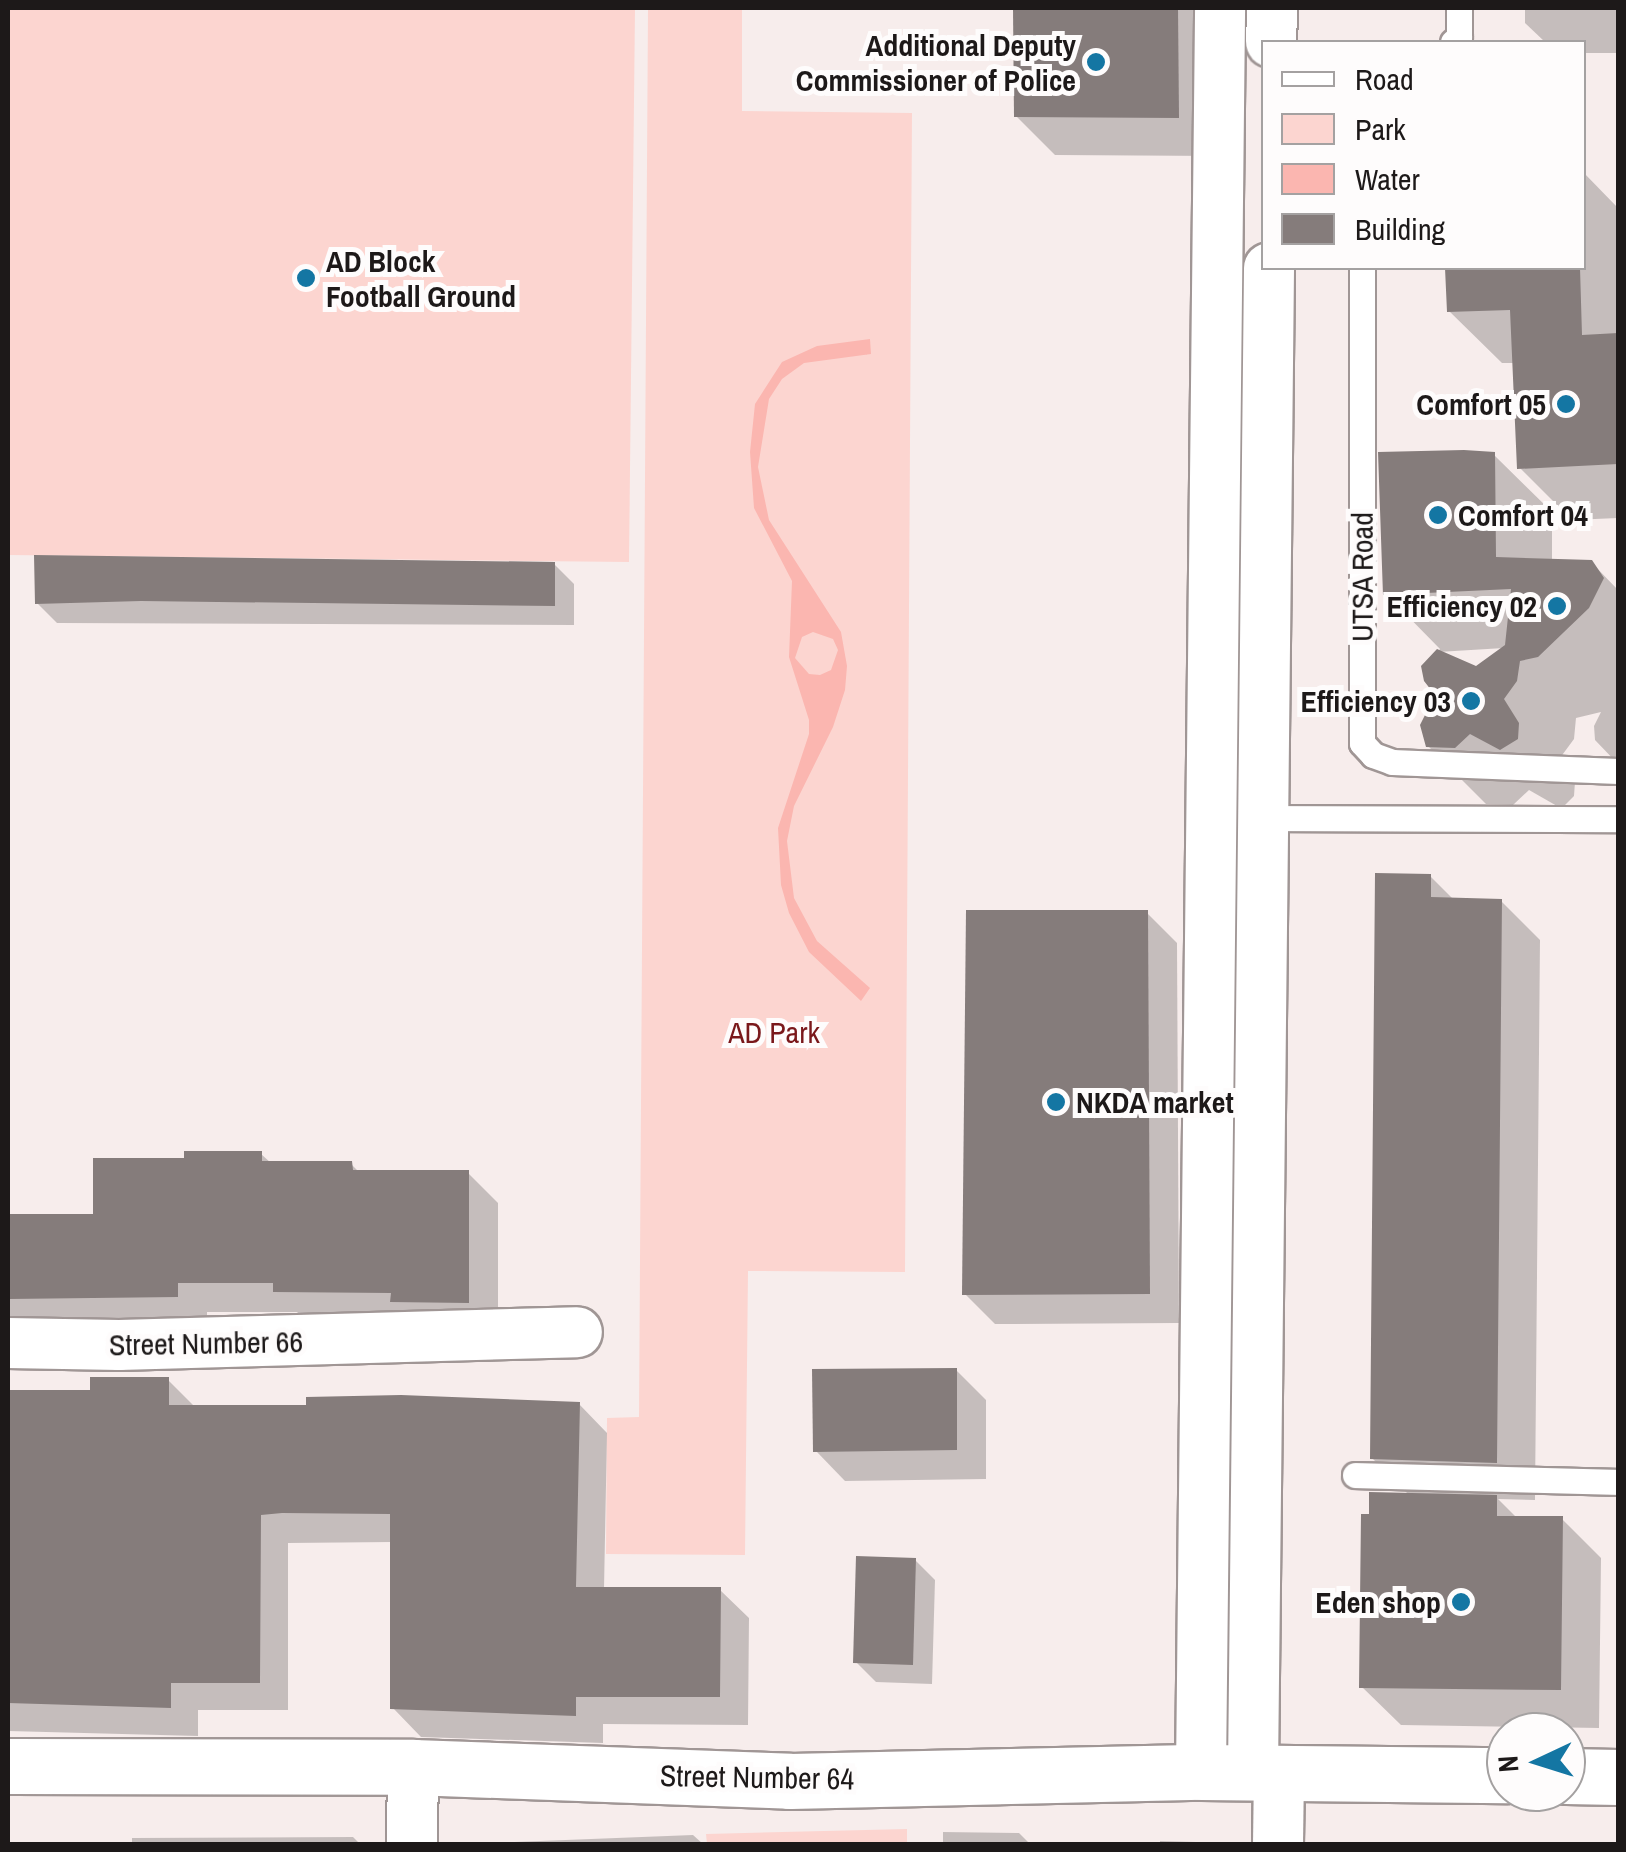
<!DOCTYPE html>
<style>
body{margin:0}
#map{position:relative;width:1626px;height:1852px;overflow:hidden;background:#f7edec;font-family:"Archivo Narrow",sans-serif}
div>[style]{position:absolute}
.green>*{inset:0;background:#fcd5d0}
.water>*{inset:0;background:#fbb6b0}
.shadow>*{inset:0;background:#0003}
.building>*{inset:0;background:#857c7b}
.roads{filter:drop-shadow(2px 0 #a09695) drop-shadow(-2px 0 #a09695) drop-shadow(0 2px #a09695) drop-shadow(0 -2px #a09695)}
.service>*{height:25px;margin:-12.5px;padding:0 12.5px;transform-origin:12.5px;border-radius:12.5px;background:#fff}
.minor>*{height:50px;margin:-25px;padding:0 25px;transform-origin:25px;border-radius:25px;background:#fff}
.tertiary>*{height:55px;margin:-27.5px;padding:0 27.5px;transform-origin:27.5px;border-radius:27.5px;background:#fff}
.dots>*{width:28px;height:28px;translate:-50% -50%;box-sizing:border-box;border:5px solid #fefcfc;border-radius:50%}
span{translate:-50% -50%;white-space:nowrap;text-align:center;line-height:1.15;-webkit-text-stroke:10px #fefcfc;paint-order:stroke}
.poi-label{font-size:30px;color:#1d1919;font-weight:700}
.right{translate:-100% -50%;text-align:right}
.left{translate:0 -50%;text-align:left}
.street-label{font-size:30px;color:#1d1919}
.park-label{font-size:30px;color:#7a181b}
.frame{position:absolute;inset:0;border:10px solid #1d1919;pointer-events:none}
.legend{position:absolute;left:1261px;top:40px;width:325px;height:230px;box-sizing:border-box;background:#fefcfc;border:2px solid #a4a1a1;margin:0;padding:12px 18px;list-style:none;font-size:30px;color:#1d1919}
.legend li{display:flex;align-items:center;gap:20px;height:50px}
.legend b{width:50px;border:2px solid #a4a1a1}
.north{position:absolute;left:1486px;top:1712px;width:100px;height:100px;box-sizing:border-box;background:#fefcfc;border:2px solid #a4a1a1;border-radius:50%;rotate:266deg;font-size:28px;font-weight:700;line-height:40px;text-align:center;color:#1d1919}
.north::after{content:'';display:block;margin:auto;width:35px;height:45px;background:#1476a3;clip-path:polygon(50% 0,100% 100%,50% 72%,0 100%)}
</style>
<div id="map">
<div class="green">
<i style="clip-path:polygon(8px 8px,635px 8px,629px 562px,8px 555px)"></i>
<i style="clip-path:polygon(648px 8px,742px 8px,742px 111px,912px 113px,905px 1272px,748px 1271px,745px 1555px,606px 1554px,607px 1418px,639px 1417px)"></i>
<i style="clip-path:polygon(907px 1829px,907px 1844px,707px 1844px,706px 1834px)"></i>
</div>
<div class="water">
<i style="clip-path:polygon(evenodd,870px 339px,871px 354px,804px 363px,782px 379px,769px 399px,758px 467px,769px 520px,841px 632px,847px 666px,845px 690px,833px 727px,794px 806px,787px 841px,794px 898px,817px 941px,870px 988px,861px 1001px,809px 952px,789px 913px,781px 885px,778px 828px,809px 734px,809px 720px,789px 657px,792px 581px,754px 508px,750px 452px,755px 404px,782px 362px,817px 346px,870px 339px,813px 632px,833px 639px,838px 650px,831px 670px,820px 675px,809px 674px,795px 658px,802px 637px,813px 632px)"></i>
</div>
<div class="shadow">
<i style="clip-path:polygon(1016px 8px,1216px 8px,1217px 156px,1055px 155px,1016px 116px)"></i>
<i style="clip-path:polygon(1525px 8px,1618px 8px,1618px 53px,1584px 53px,1584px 42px,1545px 42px,1525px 23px)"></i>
<i style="clip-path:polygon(1584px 173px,1618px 208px,1618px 518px,1572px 520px,1520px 468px,1515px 363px,1502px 363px,1449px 311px,1448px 268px,1584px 268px)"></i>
<i style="clip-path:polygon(evenodd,1494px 455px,1552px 512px,1552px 561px,1591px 562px,1618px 590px,1618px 764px,1595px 740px,1594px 726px,1601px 712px,1576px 718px,1574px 739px,1560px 758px,1575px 782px,1574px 796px,1564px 806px,1557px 806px,1529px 790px,1513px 805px,1486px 804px,1428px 746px,1438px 695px,1424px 667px,1440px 649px,1386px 594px,1494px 455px,1504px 648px,1477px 669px,1438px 652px,1504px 648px)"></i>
<i style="clip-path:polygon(554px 564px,574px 584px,574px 625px,57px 623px,37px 603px)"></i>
<i style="clip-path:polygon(1430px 876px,1454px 900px,1501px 901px,1540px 940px,1535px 1500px,1498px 1499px,1517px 1518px,1562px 1519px,1601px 1558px,1599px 1728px,1401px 1725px,1362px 1687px,1409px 1495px,1372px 1458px)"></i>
<i style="clip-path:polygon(1147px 913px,1177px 943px,1179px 1323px,995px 1324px,965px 1294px)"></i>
<i style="clip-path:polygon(261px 1154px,271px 1163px,351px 1164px,360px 1173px,468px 1173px,498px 1203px,498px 1331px,306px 1321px,297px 1312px,207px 1312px,207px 1326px,8px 1328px,8px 1216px,95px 1216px,186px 1160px)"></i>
<i style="clip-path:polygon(956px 1370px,986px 1400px,986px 1479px,845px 1481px,816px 1451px)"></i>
<i style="clip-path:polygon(168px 1380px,196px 1408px,579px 1404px,607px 1433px,604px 1589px,720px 1590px,749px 1618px,748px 1725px,603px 1724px,603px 1743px,421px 1737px,393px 1708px,393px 1542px,288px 1543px,288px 1710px,198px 1710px,198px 1736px,8px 1731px,8px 1392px,93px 1392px)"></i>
<i style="clip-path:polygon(915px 1560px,935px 1580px,932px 1684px,876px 1682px,856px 1662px)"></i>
<i style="clip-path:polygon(943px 1832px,1019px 1833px,1030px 1844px,943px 1844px)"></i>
<i style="clip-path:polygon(693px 1835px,703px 1844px,464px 1844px)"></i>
<i style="clip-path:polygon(353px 1837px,360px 1844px,132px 1844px,132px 1838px)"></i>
<i style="clip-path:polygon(1160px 1841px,1232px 1843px,1234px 1844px,1160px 1844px)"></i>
</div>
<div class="building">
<i style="clip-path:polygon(1013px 8px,1178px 8px,1179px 118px,1014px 117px)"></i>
<i style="clip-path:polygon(1445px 268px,1580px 268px,1582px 335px,1618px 333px,1618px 464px,1517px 469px,1510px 310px,1447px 312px)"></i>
<i style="clip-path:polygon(1464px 450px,1495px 452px,1496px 557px,1592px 560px,1604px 578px,1589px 608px,1538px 657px,1520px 661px,1517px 681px,1504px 699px,1519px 723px,1518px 739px,1500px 750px,1470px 734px,1455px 748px,1426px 747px,1420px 725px,1435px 695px,1424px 681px,1421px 666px,1437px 649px,1476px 666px,1505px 645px,1511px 589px,1383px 595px,1378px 452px)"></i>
<i style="clip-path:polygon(34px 555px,555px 562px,555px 606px,141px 601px,35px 604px)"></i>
<i style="clip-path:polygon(1375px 873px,1431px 874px,1431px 897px,1502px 899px,1497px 1463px,1370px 1459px)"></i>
<i style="clip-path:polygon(966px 910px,1148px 910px,1150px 1294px,962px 1295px)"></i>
<i style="clip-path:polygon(184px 1151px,262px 1151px,262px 1161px,352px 1161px,353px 1170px,469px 1170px,469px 1303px,390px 1302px,391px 1293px,273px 1292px,273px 1283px,178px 1283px,178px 1297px,8px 1299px,8px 1214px,93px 1214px,93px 1158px,184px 1158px)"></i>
<i style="clip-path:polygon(957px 1368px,957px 1450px,813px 1452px,812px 1369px)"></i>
<i style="clip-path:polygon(90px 1377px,169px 1377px,169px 1405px,306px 1405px,306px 1397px,401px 1395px,580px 1402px,576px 1587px,721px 1587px,720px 1697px,576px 1697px,576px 1716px,390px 1709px,390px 1514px,282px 1513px,261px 1515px,260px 1683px,171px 1683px,171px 1708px,8px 1703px,8px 1390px,90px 1390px)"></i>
<i style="clip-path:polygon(1369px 1492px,1497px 1495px,1497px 1516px,1563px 1516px,1561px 1690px,1359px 1688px,1361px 1514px,1369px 1514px)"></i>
<i style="clip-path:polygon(856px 1556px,916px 1558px,913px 1665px,853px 1663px)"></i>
</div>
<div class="roads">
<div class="service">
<i style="left:1453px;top:42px;width:8px;rotate:-40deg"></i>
<i style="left:1459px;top:37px;width:29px;rotate:-90deg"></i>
<i style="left:1362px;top:268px;width:475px;rotate:90deg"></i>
<i style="left:1362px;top:743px;width:16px;rotate:47deg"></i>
<i style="left:1373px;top:755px;width:20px;rotate:20deg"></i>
<i style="left:1392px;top:762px;width:226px;rotate:2.3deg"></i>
<i style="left:1265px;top:818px;width:353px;rotate:0.2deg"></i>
<i style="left:1355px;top:1475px;width:263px;rotate:1.5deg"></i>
</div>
<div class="minor">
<i style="left:1271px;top:42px;width:34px;rotate:-88deg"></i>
<i style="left:8px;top:1343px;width:111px;rotate:1deg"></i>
<i style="left:119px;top:1345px;width:458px;rotate:-1.6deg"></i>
<i style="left:1201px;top:1772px;width:1764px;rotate:-89.38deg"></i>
<i style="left:1253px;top:1772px;width:1504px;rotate:-89.39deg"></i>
<i style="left:412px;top:1844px;width:77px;rotate:-89.3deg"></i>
<i style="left:1278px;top:1844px;width:72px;rotate:-89.2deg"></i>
</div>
<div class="tertiary">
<i style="left:8px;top:1766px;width:405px;rotate:0.1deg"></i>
<i style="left:413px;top:1767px;width:377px;rotate:2.1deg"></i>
<i style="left:790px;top:1781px;width:411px;rotate:-1.3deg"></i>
<i style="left:1201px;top:1772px;width:305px;rotate:0.6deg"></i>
<i style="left:1566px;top:1776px;width:52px;rotate:1.1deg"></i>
</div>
</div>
<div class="dots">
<i style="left:1096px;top:62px;background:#1476a3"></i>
<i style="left:306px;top:278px;background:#1476a3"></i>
<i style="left:1566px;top:404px;background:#1476a3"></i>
<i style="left:1438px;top:515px;background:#1476a3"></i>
<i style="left:1557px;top:606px;background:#1476a3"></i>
<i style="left:1471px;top:701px;background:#1476a3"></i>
<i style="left:1056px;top:1102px;background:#1476a3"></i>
<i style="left:1461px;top:1602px;background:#1476a3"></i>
</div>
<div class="poi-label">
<span class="right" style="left:1076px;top:62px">Additional Deputy<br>Commissioner of Police</span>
<span class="left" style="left:326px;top:278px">AD Block<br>Football Ground</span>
<span class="right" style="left:1546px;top:404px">Comfort 05</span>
<span class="left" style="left:1458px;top:515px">Comfort 04</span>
<span class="right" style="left:1537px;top:606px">Efficiency 02</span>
<span class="right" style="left:1451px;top:701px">Efficiency 03</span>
<span class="left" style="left:1076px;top:1102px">NKDA market</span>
<span class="right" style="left:1441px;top:1602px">Eden shop</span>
</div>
<div class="street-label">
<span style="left:1362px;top:577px;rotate:-90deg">UTSA Road</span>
<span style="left:206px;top:1343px;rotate:-1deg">Street Number 66</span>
<span style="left:757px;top:1777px;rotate:1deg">Street Number 64</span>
</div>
<div class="park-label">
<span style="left:774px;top:1032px">AD Park</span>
</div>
<div class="frame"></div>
<ul class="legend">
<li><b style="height:12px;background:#fff"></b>Road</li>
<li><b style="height:28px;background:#fcd5d0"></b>Park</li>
<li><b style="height:28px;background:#fbb6b0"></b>Water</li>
<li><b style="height:28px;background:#857c7b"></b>Building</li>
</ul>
<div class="north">N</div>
</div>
